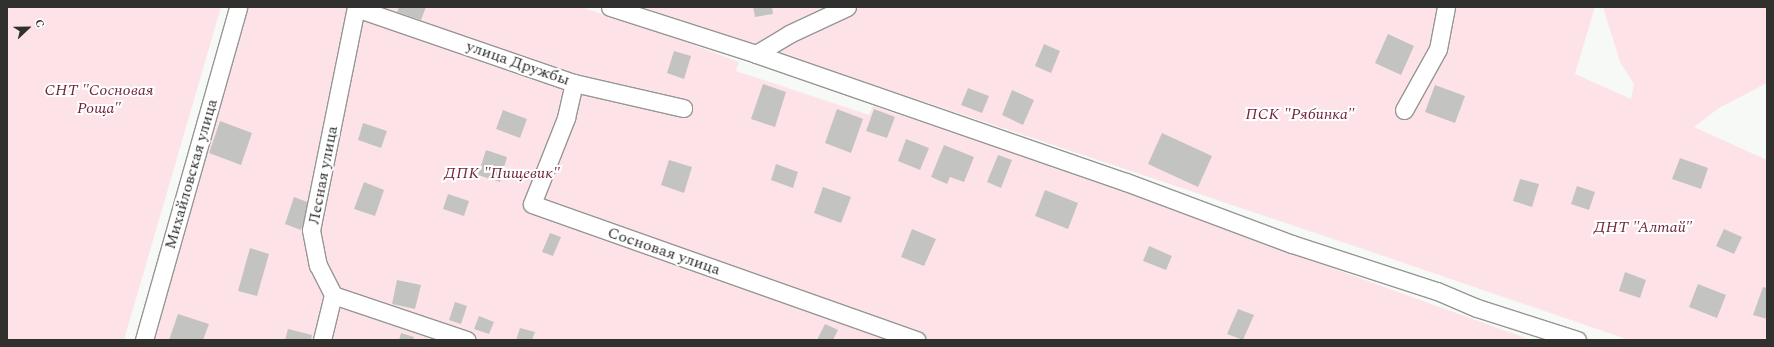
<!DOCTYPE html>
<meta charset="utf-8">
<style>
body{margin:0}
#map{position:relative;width:1774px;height:347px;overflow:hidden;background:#f7f9f6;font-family:Spectral,serif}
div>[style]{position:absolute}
.green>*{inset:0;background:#fde3e7}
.building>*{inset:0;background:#c3c4c2}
.roads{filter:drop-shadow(1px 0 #959794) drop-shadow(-1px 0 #959794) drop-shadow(0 1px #959794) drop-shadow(0 -1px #959794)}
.minor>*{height:17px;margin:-8.5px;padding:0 8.5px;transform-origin:8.5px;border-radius:8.5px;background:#fff}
span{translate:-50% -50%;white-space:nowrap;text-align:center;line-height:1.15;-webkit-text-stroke:4px #fff;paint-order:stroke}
.street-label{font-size:16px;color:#30302f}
.park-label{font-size:16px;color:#71253b;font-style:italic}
.frame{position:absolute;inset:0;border:8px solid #30302f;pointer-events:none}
.north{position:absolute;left:8px;top:8px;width:40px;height:40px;-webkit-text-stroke:3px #fff;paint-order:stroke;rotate:68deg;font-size:11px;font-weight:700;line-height:16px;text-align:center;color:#30302f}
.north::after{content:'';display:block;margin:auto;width:14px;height:18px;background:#30302f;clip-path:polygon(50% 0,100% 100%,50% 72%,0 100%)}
</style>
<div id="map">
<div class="green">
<i style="clip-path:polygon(7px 7px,221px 7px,124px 340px,7px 340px)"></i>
<i style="clip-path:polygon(238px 7px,581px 7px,673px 37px,739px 62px,736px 71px,869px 115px,873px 106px,1156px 201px,1249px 238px,1531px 340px,144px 340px)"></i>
<i style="clip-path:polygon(642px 7px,1595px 7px,1575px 74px,1631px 99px,1634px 84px,1620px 62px,1603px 7px,1767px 7px,1767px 83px,1719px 108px,1694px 127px,1767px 160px,1767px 340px,1629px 340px,1366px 250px)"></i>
</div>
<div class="building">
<i style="clip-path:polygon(399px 7px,426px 7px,421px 20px,397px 12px)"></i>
<i style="clip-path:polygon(753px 7px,772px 7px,773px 14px,755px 17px)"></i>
<i style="clip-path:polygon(1388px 34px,1414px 46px,1401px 75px,1375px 63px)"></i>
<i style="clip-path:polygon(1044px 44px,1060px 51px,1051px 73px,1035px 66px)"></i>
<i style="clip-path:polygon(674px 51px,691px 56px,684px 79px,667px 73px)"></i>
<i style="clip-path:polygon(763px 84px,786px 92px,775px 127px,751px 119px)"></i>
<i style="clip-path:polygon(1435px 85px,1465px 96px,1455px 123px,1425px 112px)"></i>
<i style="clip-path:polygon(968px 88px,989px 96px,982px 113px,961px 105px)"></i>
<i style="clip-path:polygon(1012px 90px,1034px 100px,1023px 125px,1002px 115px)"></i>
<i style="clip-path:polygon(837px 109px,863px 119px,851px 153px,825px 143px)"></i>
<i style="clip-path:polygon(874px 109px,895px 117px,887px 138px,866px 131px)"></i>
<i style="clip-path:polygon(503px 110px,527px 119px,520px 138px,496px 129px)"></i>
<i style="clip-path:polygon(220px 121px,252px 133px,241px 165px,209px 153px)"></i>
<i style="clip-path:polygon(363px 123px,387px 131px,381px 148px,358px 140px)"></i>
<i style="clip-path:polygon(1162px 133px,1212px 156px,1198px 187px,1148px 164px)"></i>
<i style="clip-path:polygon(906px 139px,929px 148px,920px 170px,898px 161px)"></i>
<i style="clip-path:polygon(944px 145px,974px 157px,964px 182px,950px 177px,947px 184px,931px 177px)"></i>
<i style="clip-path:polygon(486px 150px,507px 157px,500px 182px,478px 175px)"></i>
<i style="clip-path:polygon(998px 155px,1012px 160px,1001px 188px,987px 182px)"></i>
<i style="clip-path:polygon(1680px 158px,1708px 168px,1701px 189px,1672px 179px)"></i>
<i style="clip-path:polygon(669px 160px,692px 167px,684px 193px,661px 185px)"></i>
<i style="clip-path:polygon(776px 164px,798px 172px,793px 188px,771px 180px)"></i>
<i style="clip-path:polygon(1520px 179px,1539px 184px,1532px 207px,1513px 201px)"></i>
<i style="clip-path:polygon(364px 182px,384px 190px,375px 216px,354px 209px)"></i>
<i style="clip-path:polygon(1577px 186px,1595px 192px,1589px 210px,1571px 204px)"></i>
<i style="clip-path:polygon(823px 187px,851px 197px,841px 223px,814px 213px)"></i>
<i style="clip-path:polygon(1045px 190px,1078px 203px,1068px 229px,1035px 216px)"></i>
<i style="clip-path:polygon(448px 194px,469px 201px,464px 216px,443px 209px)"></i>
<i style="clip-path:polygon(294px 197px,310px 203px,301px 230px,285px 224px)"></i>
<i style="clip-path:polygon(912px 229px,936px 239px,924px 266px,901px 257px)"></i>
<i style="clip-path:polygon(1724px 229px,1742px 237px,1734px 254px,1716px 246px)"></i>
<i style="clip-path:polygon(550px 233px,561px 237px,553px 256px,542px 252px)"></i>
<i style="clip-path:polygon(1149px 246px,1172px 256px,1166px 270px,1143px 261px)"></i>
<i style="clip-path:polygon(250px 248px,269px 254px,257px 296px,238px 291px)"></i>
<i style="clip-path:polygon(1625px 272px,1646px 280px,1640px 298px,1619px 291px)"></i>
<i style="clip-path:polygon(397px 280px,421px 285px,415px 309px,392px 304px)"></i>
<i style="clip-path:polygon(1698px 284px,1726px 295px,1717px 318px,1689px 307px)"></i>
<i style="clip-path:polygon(1763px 287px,1767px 288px,1767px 319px,1753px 315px)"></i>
<i style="clip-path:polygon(455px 302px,467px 306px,461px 324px,449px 320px)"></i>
<i style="clip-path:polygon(1238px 309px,1254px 315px,1243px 340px,1227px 334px)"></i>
<i style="clip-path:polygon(178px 314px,209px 324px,203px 340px,169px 340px)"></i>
<i style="clip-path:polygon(479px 316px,494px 322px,489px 334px,474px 329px)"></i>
<i style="clip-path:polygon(825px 324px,838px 330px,833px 340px,817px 340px)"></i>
<i style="clip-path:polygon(520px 328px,535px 332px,532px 340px,516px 340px)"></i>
<i style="clip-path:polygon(288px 329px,312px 335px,311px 340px,285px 340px)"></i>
<i style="clip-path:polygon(401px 333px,414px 337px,413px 340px,399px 340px)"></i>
</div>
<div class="roads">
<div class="minor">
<i style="left:356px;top:7px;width:227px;rotate:101.4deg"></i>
<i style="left:311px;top:230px;width:36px;rotate:79deg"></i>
<i style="left:318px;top:265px;width:34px;rotate:63deg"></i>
<i style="left:333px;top:295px;width:141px;rotate:18.6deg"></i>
<i style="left:610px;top:7px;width:153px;rotate:17.8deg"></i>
<i style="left:756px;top:54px;width:392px;rotate:19.1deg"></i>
<i style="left:1126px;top:182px;width:177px;rotate:20.5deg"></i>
<i style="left:1292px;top:244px;width:152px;rotate:18deg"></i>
<i style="left:1437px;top:291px;width:43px;rotate:23deg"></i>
<i style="left:1477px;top:308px;width:105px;rotate:17.7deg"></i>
<i style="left:356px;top:8px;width:231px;rotate:19deg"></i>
<i style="left:574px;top:83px;width:112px;rotate:12.9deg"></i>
<i style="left:756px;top:54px;width:39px;rotate:-31deg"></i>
<i style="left:789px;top:34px;width:64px;rotate:-25deg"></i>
<i style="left:574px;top:83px;width:36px;rotate:103deg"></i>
<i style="left:566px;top:118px;width:92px;rotate:111.6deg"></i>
<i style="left:532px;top:204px;width:408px;rotate:19.5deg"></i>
<i style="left:1404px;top:110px;width:70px;rotate:-60.9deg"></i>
<i style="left:1438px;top:49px;width:43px;rotate:-79.2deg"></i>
<i style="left:144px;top:340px;width:346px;rotate:-74.2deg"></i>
<i style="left:322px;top:340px;width:46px;rotate:-76.3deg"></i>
</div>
</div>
<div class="street-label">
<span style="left:518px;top:63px;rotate:19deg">улица Дружбы</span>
<span style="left:191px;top:174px;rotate:-74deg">Михайловская улица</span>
<span style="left:323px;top:175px;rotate:-79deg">Лесная улица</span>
<span style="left:664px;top:251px;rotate:19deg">Сосновая улица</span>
</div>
<div class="park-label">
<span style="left:99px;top:99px">СНТ "Сосновая<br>Роща"</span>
<span style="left:1300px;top:114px">ПСК "Рябинка"</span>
<span style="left:502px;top:173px">ДПК "Пищевик"</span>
<span style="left:1643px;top:227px">ДНТ "Алтай"</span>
</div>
<div class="frame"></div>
<div class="north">С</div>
</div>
